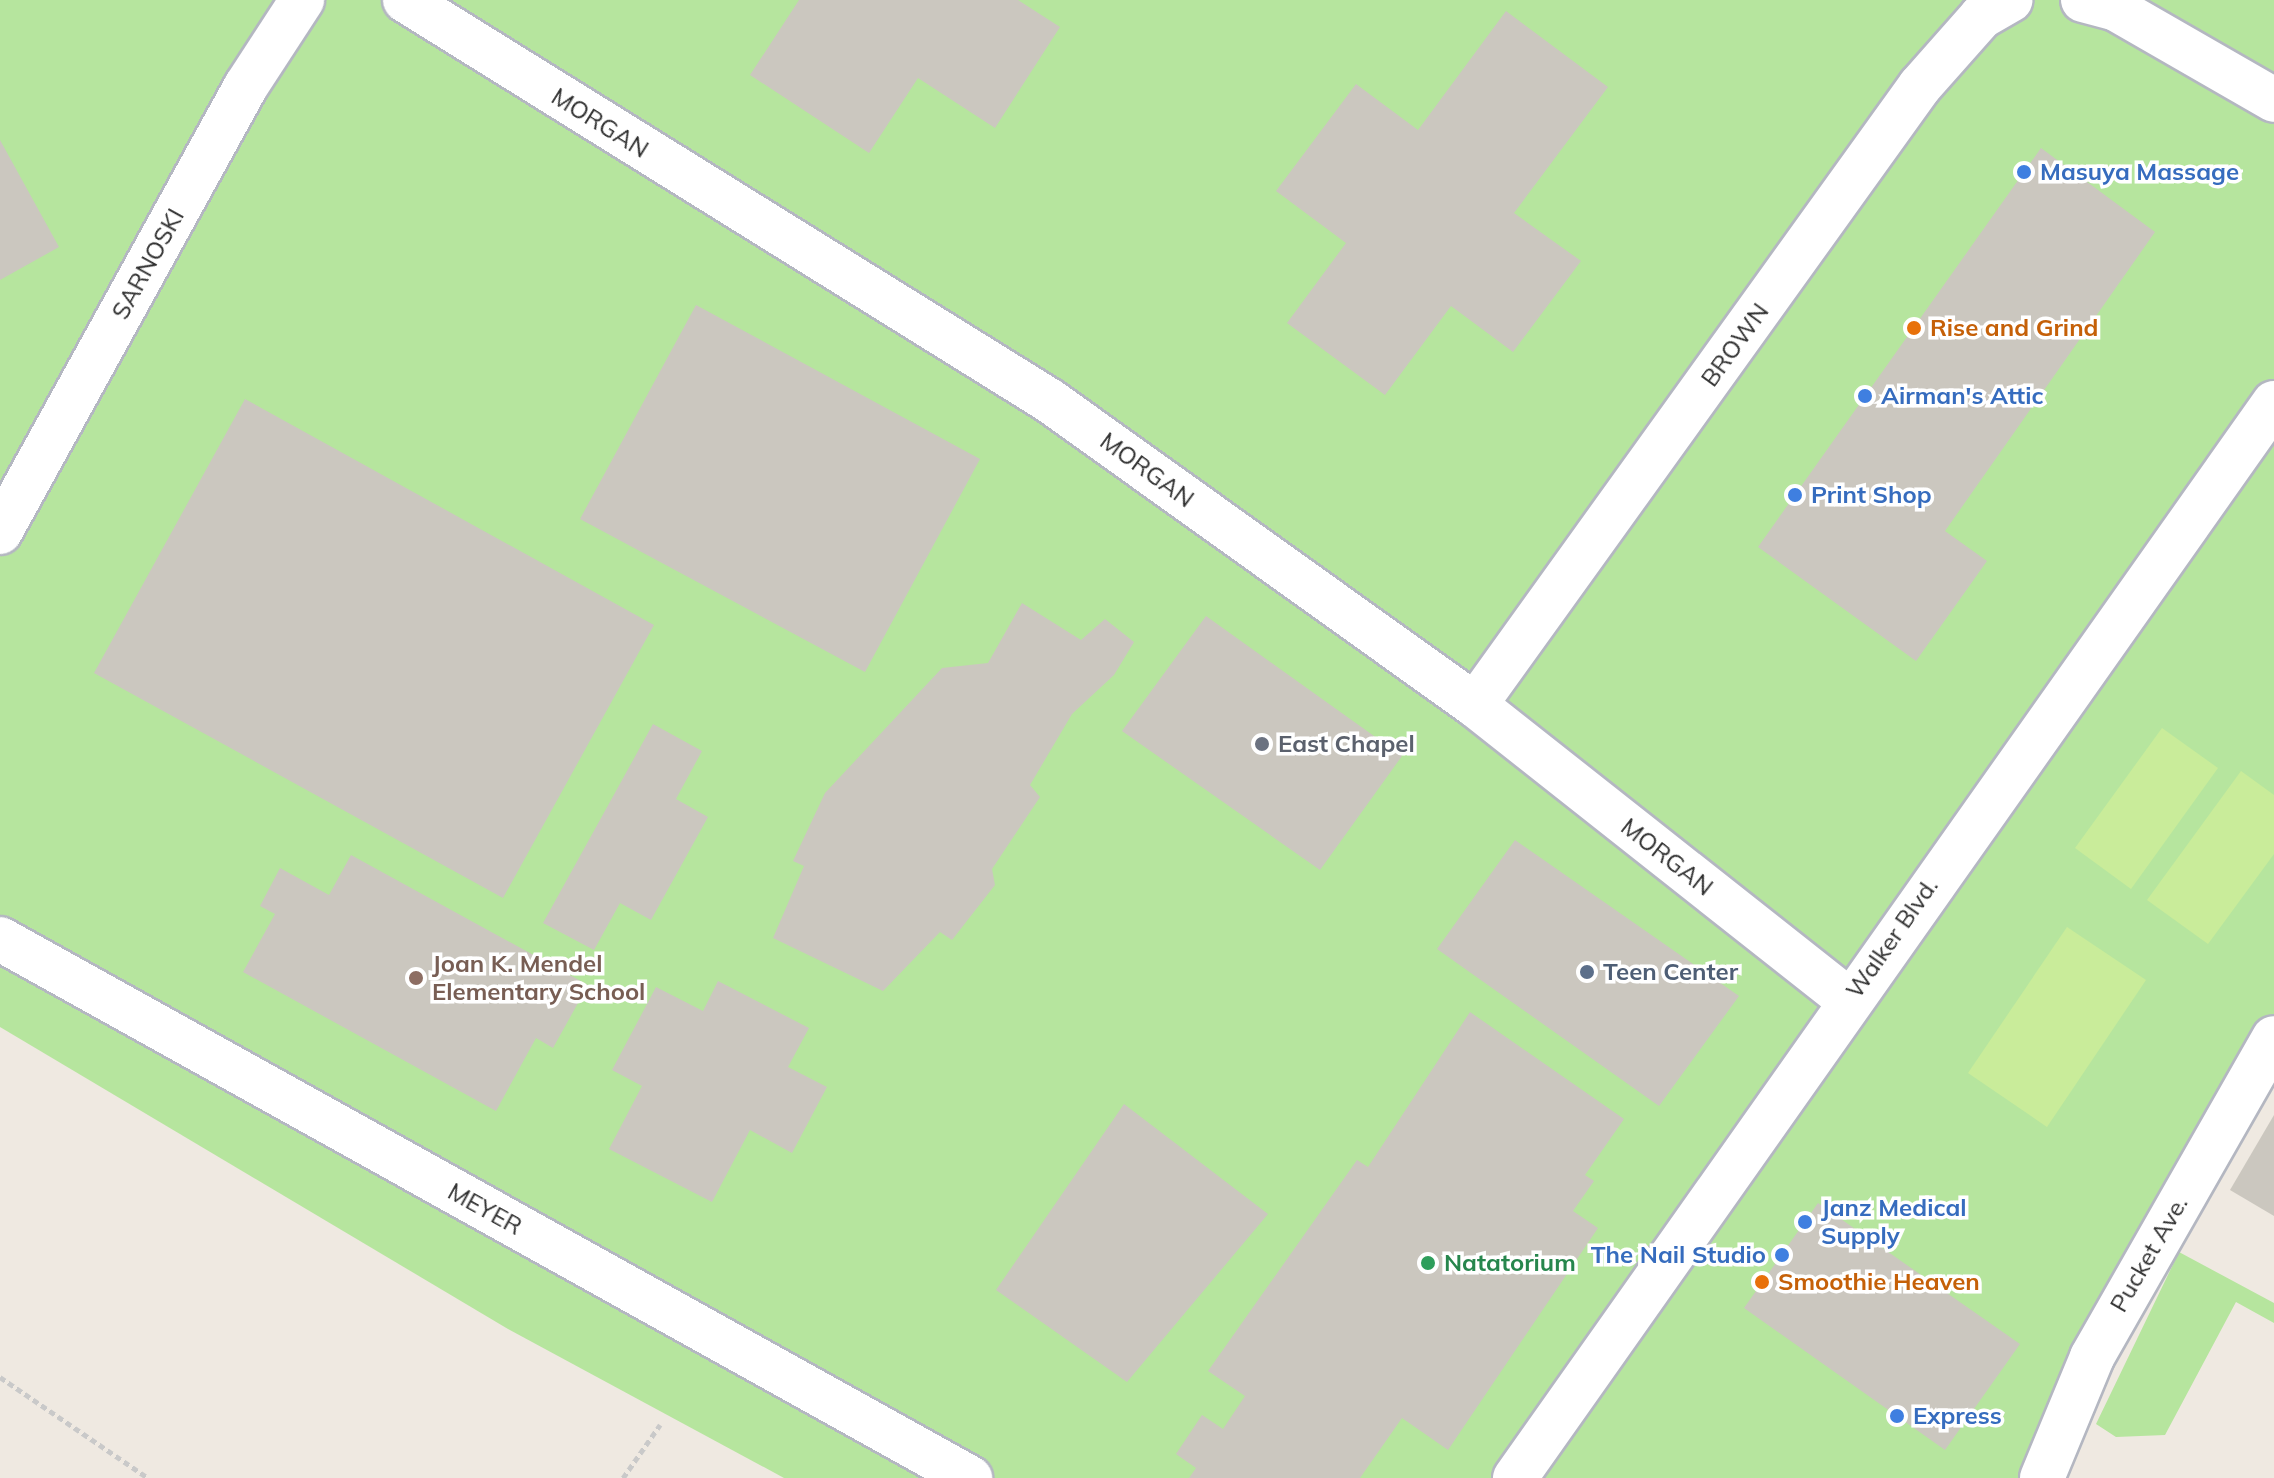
<!DOCTYPE html>
<style>
body{margin:0}
#map{position:relative;width:2274px;height:1478px;overflow:hidden;background:#efe9e1;font-family:Mulish,sans-serif}
div>[style]{position:absolute}
.green>*{inset:0;background:#b6e59e}
.pitch>*{inset:0;background:#c9ec9a}
.building>*{inset:0;background:#cbc7bf}
.path>*{height:5px;margin-top:-2.5px;transform-origin:0;background:repeating-linear-gradient(90deg,#c9c9c9 0 6px,transparent 0 10px)}
.roads{filter:drop-shadow(2px 0 #b4b7c1) drop-shadow(-2px 0 #b4b7c1) drop-shadow(0 2px #b4b7c1) drop-shadow(0 -2px #b4b7c1)}
.minor>*{height:44px;margin:-22px;padding:0 22px;transform-origin:22px;border-radius:22px;background:#fff}
.dots>*{width:22px;height:22px;translate:-50% -50%;box-sizing:border-box;border:4px solid #fff;border-radius:50%}
span{translate:-50% -50%;white-space:nowrap;text-align:center;line-height:1.15;-webkit-text-stroke:7px #fff;paint-order:stroke}
.street-label{font-size:24px;color:#2e2e2e}
.shop-label{font-size:24px;color:#366cbe;font-weight:700}
.left{translate:0 -50%;text-align:left}
.right{translate:-100% -50%;text-align:right}
.food-label{font-size:24px;color:#c56008;font-weight:700}
.worship-label{font-size:24px;color:#5b616d;font-weight:700}
.education-label{font-size:24px;color:#785e54;font-weight:700}
.service-label{font-size:24px;color:#4e5e75;font-weight:700}
.leisure-label{font-size:24px;color:#27864d;font-weight:700}
</style>
<div id="map">
<div class="green">
<i style="clip-path:polygon(0 0,2274px 0,2274px 1043px,2049px 1478px,784px 1478px,508px 1329px,0 1027px)"></i>
<i style="clip-path:polygon(2179px 1252px,2274px 1303px,2274px 1323px,2236px 1302px,2165px 1435px,2116px 1437px,2096px 1424px)"></i>
</div>
<div class="pitch">
<i style="clip-path:polygon(2162px 728px,2218px 768px,2131px 889px,2075px 848px)"></i>
<i style="clip-path:polygon(2241px 771px,2274px 795px,2274px 854px,2208px 944px,2147px 900px)"></i>
<i style="clip-path:polygon(2067px 927px,2146px 980px,2047px 1127px,1968px 1073px)"></i>
</div>
<div class="building">
<i style="clip-path:polygon(799px 0,1018px 0,1060px 27px,995px 128px,918px 78px,869px 153px,750px 75px)"></i>
<i style="clip-path:polygon(1506px 11px,1608px 87px,1514px 213px,1581px 261px,1513px 352px,1451px 306px,1385px 395px,1287px 323px,1346px 243px,1276px 191px,1356px 84px,1418px 130px)"></i>
<i style="clip-path:polygon(0 140px,59px 247px,0 280px)"></i>
<i style="clip-path:polygon(2041px 148px,2155px 232px,1945px 531px,1987px 561px,1916px 661px,1758px 547px)"></i>
<i style="clip-path:polygon(696px 305px,980px 459px,865px 672px,580px 519px)"></i>
<i style="clip-path:polygon(245px 399px,654px 625px,503px 898px,94px 673px)"></i>
<i style="clip-path:polygon(1022px 603px,1081px 640px,1105px 619px,1134px 642px,1114px 675px,1072px 714px,1030px 785px,1040px 797px,992px 869px,995px 885px,952px 940px,940px 932px,883px 991px,773px 938px,804px 866px,793px 861px,825px 793px,942px 668px,988px 663px)"></i>
<i style="clip-path:polygon(1206px 616px,1402px 756px,1320px 870px,1122px 731px)"></i>
<i style="clip-path:polygon(653px 724px,702px 751px,676px 799px,708px 817px,651px 920px,620px 903px,594px 950px,543px 923px)"></i>
<i style="clip-path:polygon(1515px 840px,1739px 996px,1659px 1106px,1437px 949px)"></i>
<i style="clip-path:polygon(351px 855px,588px 985px,553px 1048px,536px 1038px,496px 1111px,243px 972px,275px 914px,260px 906px,280px 868px,329px 895px)"></i>
<i style="clip-path:polygon(718px 981px,809px 1028px,788px 1067px,827px 1087px,792px 1153px,750px 1130px,712px 1202px,609px 1149px,642px 1086px,612px 1070px,656px 987px,703px 1011px)"></i>
<i style="clip-path:polygon(1470px 1012px,1624px 1119px,1585px 1175px,1594px 1181px,1573px 1211px,1598px 1228px,1448px 1450px,1402px 1418px,1360px 1478px,1189px 1478px,1196px 1468px,1176px 1454px,1202px 1415px,1223px 1429px,1245px 1396px,1208px 1371px,1357px 1160px,1368px 1167px)"></i>
<i style="clip-path:polygon(1124px 1104px,1268px 1214px,1127px 1382px,996px 1290px)"></i>
<i style="clip-path:polygon(2274px 1115px,2274px 1216px,2230px 1190px)"></i>
<i style="clip-path:polygon(1818px 1203px,2020px 1344px,1945px 1450px,1744px 1308px)"></i>
</div>
<div class="path">
<i style="left:0;top:1377px;width:179px;rotate:34.3deg"></i>
<i style="left:623px;top:1478px;width:65px;rotate:-55.1deg"></i>
</div>
<div class="roads">
<div class="minor">
<i style="left:405px;top:0;width:759px;rotate:31.87deg"></i>
<i style="left:1050px;top:401px;width:523px;rotate:35.58deg"></i>
<i style="left:1475px;top:705px;width:476px;rotate:38.3deg"></i>
<i style="left:2083px;top:0;width:34px;rotate:15deg"></i>
<i style="left:2116px;top:9px;width:182px;rotate:29.9deg"></i>
<i style="left:0;top:532px;width:509px;rotate:-61.12deg"></i>
<i style="left:246px;top:86px;width:103px;rotate:-56.9deg"></i>
<i style="left:1475px;top:705px;width:762px;rotate:-54.29deg"></i>
<i style="left:1920px;top:86px;width:92px;rotate:-48.5deg"></i>
<i style="left:1981px;top:17px;width:34px;rotate:-30deg"></i>
<i style="left:0;top:939px;width:1110px;rotate:29.06deg"></i>
<i style="left:1515px;top:1478px;width:1316px;rotate:-54.78deg"></i>
<i style="left:2042px;top:1478px;width:131px;rotate:-67.5deg"></i>
<i style="left:2092px;top:1357px;width:367px;rotate:-60.3deg"></i>
</div>
</div>
<div class="dots">
<i style="left:2024px;top:172px;background:#3f7fe0"></i>
<i style="left:1914px;top:328px;background:#e8710a"></i>
<i style="left:1865px;top:396px;background:#3f7fe0"></i>
<i style="left:1795px;top:495px;background:#3f7fe0"></i>
<i style="left:1262px;top:744px;background:#6b7280"></i>
<i style="left:1587px;top:972px;background:#5c6f8a"></i>
<i style="left:416px;top:978px;background:#8d6e63"></i>
<i style="left:1805px;top:1222px;background:#3f7fe0"></i>
<i style="left:1782px;top:1255px;background:#3f7fe0"></i>
<i style="left:1428px;top:1263px;background:#2e9e5b"></i>
<i style="left:1762px;top:1282px;background:#e8710a"></i>
<i style="left:1897px;top:1416px;background:#3f7fe0"></i>
</div>
<div class="street-label">
<span style="left:600px;top:123px;rotate:32deg">MORGAN</span>
<span style="left:148px;top:264px;rotate:-61deg">SARNOSKI</span>
<span style="left:1735px;top:345px;rotate:-54deg">BROWN</span>
<span style="left:1147px;top:470px;rotate:36deg">MORGAN</span>
<span style="left:1667px;top:857px;rotate:38deg">MORGAN</span>
<span style="left:1892px;top:938px;rotate:-55deg">Walker Blvd.</span>
<span style="left:485px;top:1209px;rotate:29deg">MEYER</span>
<span style="left:2149px;top:1254px;rotate:-60deg">Pucket Ave.</span>
</div>
<div class="shop-label">
<span class="left" style="left:2040px;top:172px">Masuya Massage</span>
<span class="left" style="left:1881px;top:396px">Airman's Attic</span>
<span class="left" style="left:1811px;top:495px">Print Shop</span>
<span class="left" style="left:1821px;top:1222px">Janz Medical<br>Supply</span>
<span class="right" style="left:1766px;top:1255px">The Nail Studio</span>
<span class="left" style="left:1913px;top:1416px">Express</span>
</div>
<div class="food-label">
<span class="left" style="left:1930px;top:328px">Rise and Grind</span>
<span class="left" style="left:1778px;top:1282px">Smoothie Heaven</span>
</div>
<div class="worship-label">
<span class="left" style="left:1278px;top:744px">East Chapel</span>
</div>
<div class="education-label">
<span class="left" style="left:432px;top:978px">Joan K. Mendel<br>Elementary School</span>
</div>
<div class="service-label">
<span class="left" style="left:1603px;top:972px">Teen Center</span>
</div>
<div class="leisure-label">
<span class="left" style="left:1444px;top:1263px">Natatorium</span>
</div>
</div>
